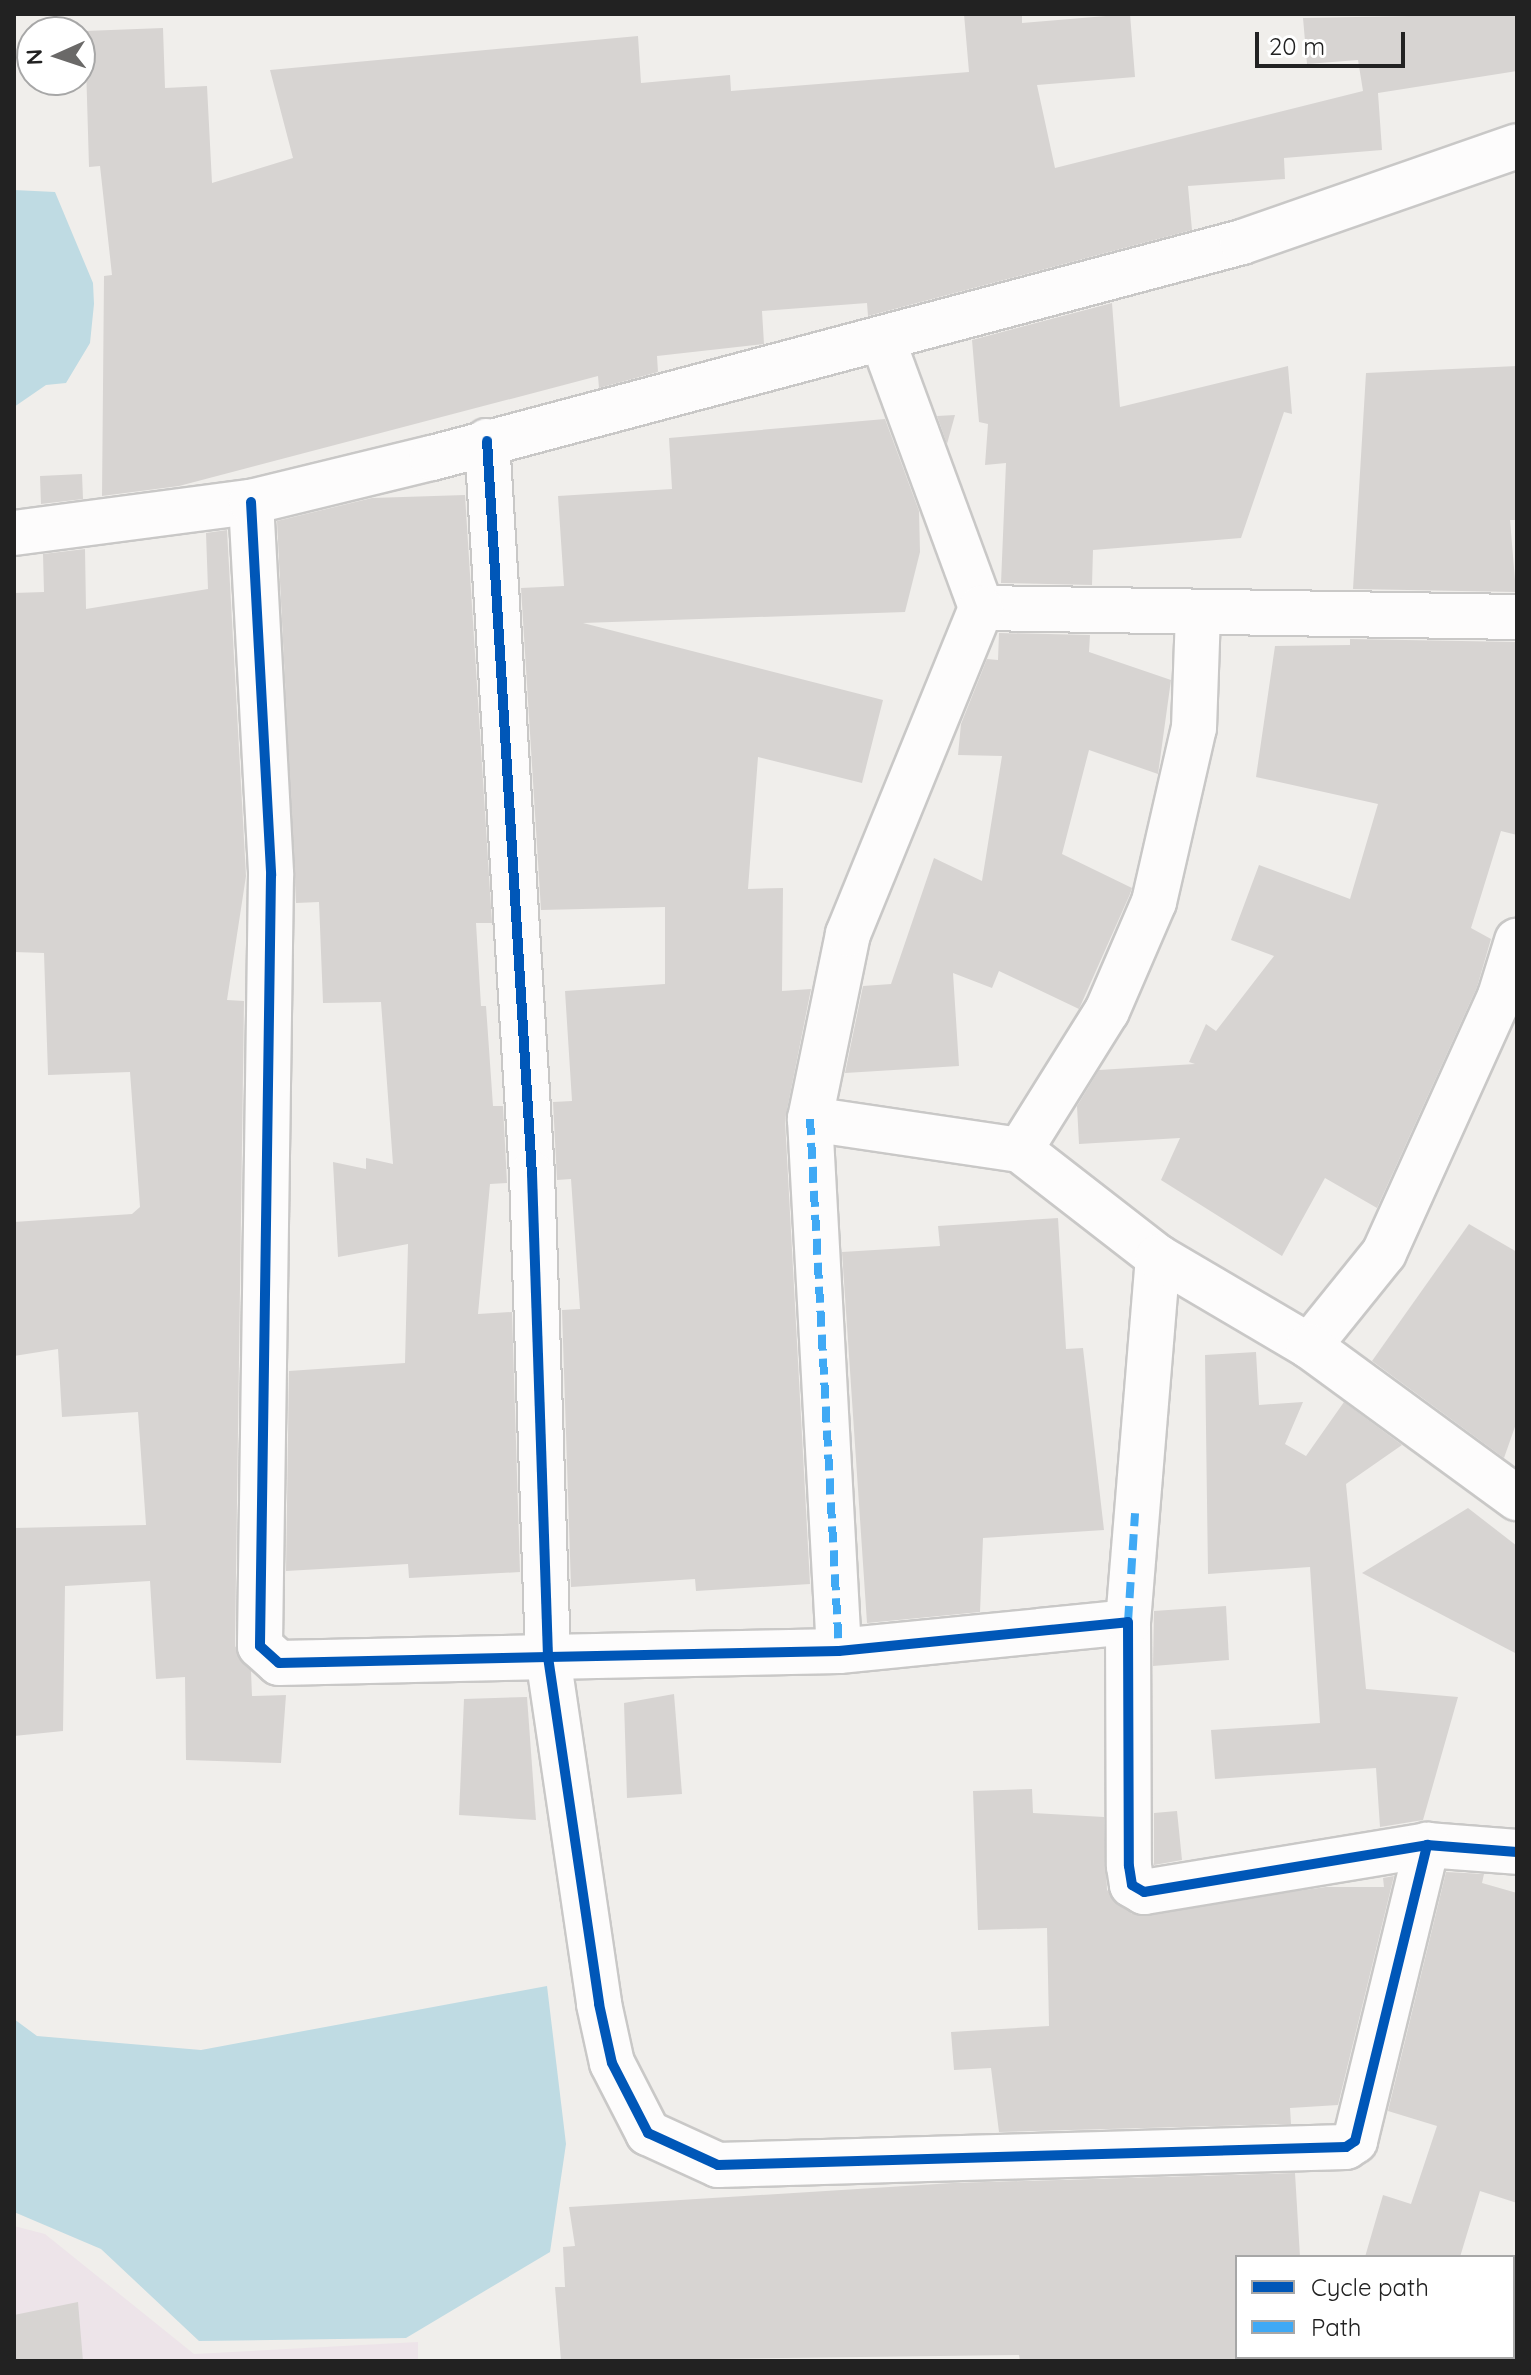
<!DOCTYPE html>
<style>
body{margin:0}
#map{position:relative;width:1531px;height:2375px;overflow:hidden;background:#f0eeeb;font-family:Quicksand,sans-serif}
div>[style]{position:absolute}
.industrial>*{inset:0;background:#ede4e9}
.water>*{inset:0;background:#bfdbe3}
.building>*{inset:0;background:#d7d4d2}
.roads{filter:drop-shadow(2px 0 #c9c8c7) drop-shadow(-2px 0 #c9c8c7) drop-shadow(0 2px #c9c8c7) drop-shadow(0 -2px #c9c8c7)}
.minor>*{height:44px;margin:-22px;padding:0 22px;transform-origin:22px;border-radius:22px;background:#fdfcfc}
.quiet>*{height:8px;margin-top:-4px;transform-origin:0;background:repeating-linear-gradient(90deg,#3fa9f5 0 16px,transparent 0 24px)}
.cycleway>*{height:10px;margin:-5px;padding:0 5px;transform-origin:5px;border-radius:5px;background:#0057b8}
span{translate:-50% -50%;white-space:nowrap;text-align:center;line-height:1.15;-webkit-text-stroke:8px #fff;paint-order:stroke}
.frame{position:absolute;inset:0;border:16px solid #222;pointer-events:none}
.legend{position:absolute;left:1235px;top:2255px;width:280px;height:104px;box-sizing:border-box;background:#fff;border:2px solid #a7a7a7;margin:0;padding:10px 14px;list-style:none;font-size:24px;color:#222}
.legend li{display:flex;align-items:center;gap:16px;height:40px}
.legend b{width:40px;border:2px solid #a7a7a7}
.north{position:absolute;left:16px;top:16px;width:80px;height:80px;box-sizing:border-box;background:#fff;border:2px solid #a7a7a7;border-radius:50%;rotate:267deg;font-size:22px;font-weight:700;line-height:32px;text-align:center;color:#222}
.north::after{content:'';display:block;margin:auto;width:28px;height:36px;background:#6a6968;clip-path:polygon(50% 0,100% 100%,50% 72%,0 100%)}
.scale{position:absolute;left:1255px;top:32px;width:150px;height:36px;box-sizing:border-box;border:4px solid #222;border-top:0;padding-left:10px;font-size:24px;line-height:28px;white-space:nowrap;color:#222;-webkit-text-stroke:6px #fff;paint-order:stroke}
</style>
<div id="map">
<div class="industrial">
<i style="clip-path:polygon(14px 2226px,45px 2234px,194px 2354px,418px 2342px,418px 2361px,14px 2361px)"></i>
</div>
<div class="water">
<i style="clip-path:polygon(14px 190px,55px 192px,93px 283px,94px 304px,90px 343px,66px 383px,46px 385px,14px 407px)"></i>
<i style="clip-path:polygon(547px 1986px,566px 2144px,550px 2252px,406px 2338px,199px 2341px,101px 2249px,14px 2212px,14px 2019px,37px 2036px,201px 2050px)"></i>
</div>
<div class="building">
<i style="clip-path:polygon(964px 14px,1022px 14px,1022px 23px,1130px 14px,1135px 77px,1037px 85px,1055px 168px,1363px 91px,1358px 60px,1307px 64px,1303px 18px,1517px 14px,1517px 71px,1378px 93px,1382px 150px,1284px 158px,1285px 179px,1188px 186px,1192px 230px,868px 316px,867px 303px,762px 311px,764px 344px,657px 356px,658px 372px,599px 388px,598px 376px,179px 486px,102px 496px,104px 276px,112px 275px,100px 166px,89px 167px,85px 31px,163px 28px,165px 88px,207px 86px,212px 183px,293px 158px,270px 70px,638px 36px,641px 83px,730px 75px,731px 91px,969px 72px)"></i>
<i style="clip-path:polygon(1112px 303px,1120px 407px,1288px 366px,1292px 414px,1284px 412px,1241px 538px,1093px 550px,1092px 585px,1001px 583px,1006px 463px,985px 465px,988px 424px,979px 422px,972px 340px)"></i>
<i style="clip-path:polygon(1517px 366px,1517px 520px,1510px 520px,1516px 592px,1353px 589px,1366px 373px)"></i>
<i style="clip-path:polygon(955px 415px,947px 444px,937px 416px)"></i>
<i style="clip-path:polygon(885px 419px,919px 511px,920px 552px,905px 612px,583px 623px,883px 700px,862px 783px,758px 757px,748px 889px,783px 888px,782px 991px,811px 989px,785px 1120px,810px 1584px,696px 1591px,695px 1579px,571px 1587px,562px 1310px,580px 1309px,571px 1179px,557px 1180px,553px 1102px,572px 1101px,565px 991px,665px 984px,665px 907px,541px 910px,521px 588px,564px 586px,558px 496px,672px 489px,669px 438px)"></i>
<i style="clip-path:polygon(82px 474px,83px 499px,41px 504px,40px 476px)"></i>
<i style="clip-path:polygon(465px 495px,492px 923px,476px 923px,481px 1006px,486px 1006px,493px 1106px,503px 1106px,507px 1183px,490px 1184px,478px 1314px,512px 1312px,520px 1572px,409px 1578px,408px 1564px,286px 1571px,289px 1371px,405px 1363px,408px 1244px,338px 1257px,333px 1162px,366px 1169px,366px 1158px,393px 1164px,381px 1002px,323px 1003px,319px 902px,296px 903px,277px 521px,372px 498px)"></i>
<i style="clip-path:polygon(227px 530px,246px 876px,227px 1000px,244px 1001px,235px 1646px,251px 1671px,252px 1696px,286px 1695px,281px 1763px,186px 1760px,185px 1677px,156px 1679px,150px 1581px,65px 1586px,63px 1731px,14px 1736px,14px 1528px,146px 1525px,138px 1412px,62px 1417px,58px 1349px,14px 1356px,14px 1222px,132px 1214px,140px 1207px,130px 1072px,48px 1075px,44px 953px,14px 952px,14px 593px,44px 592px,43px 554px,85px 549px,86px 609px,208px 589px,206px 533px)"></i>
<i style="clip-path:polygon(999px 633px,1090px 635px,1089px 652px,1171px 680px,1158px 774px,1089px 750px,1062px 854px,1132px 888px,1130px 894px,1079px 1009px,999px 971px,992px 988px,953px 973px,959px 1066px,845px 1073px,863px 986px,891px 984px,934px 858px,982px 881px,1002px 756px,958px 755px,961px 724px,987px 659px,998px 660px)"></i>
<i style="clip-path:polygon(1350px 639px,1517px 642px,1517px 835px,1501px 831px,1471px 928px,1491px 939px,1477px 987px,1377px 1208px,1325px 1178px,1282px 1256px,1161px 1180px,1180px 1138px,1079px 1144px,1077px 1106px,1099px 1070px,1195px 1064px,1189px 1062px,1206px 1024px,1216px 1031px,1274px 956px,1231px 940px,1259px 865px,1350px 899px,1378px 804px,1256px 777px,1275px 646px,1350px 645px)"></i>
<i style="clip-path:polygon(1058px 1218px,1066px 1349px,1083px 1348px,1104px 1530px,983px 1538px,980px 1612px,867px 1623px,842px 1252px,940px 1246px,938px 1226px)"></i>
<i style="clip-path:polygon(1469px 1224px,1517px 1252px,1517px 1421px,1504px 1458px,1372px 1361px)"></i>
<i style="clip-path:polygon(1256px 1352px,1259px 1405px,1303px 1402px,1285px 1444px,1306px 1456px,1344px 1402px,1402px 1445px,1346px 1484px,1366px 1689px,1458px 1697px,1423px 1820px,1380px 1827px,1376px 1768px,1215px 1779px,1211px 1730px,1320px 1723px,1310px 1567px,1208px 1574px,1205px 1355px)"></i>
<i style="clip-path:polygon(1468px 1508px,1517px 1546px,1517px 1654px,1362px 1573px)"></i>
<i style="clip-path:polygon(1226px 1606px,1229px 1660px,1153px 1666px,1154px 1611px)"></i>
<i style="clip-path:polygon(674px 1694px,682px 1794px,627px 1798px,624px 1703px)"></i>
<i style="clip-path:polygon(527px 1697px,536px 1820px,459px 1815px,464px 1699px)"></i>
<i style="clip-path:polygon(1032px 1789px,1033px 1813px,1104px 1817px,1107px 1890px,1132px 1914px,1326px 1887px,1384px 1887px,1383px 1878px,1394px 1876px,1338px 2105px,1290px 2108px,1291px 2124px,999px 2132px,991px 2068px,954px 2070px,951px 2032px,1049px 2026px,1047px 1928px,978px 1930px,973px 1791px)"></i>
<i style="clip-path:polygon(1177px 1811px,1182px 1860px,1154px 1865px,1154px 1813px)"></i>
<i style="clip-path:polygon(1446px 1872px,1484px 1874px,1482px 1883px,1517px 1893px,1517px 2203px,1480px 2191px,1460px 2257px,1365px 2257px,1383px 2195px,1411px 2204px,1437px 2126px,1388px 2111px)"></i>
<i style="clip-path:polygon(1295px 2173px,1300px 2257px,1237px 2257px,1237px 2361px,1020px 2361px,1019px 2355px,561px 2361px,555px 2287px,565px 2287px,563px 2247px,575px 2246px,569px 2207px,953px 2183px)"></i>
<i style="clip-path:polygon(78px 2302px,83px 2361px,15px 2361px,14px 2315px)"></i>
</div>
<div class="roads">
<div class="minor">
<i style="left:883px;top:341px;width:284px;rotate:69.8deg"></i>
<i style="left:981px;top:608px;width:536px;rotate:0.96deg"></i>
<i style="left:487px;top:441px;width:734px;rotate:86.49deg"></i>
<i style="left:532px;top:1174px;width:483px;rotate:88.1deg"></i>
<i style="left:548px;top:1657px;width:291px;rotate:-1.2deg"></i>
<i style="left:839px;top:1651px;width:290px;rotate:-5.7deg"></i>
<i style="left:1128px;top:1622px;width:244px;rotate:89.8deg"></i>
<i style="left:1129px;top:1866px;width:19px;rotate:81deg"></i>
<i style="left:1132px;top:1885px;width:14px;rotate:30deg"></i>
<i style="left:1144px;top:1892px;width:287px;rotate:-9.4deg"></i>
<i style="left:1427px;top:1845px;width:90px;rotate:4.4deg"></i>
<i style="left:251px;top:502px;width:374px;rotate:86.9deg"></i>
<i style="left:271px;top:875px;width:771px;rotate:90.82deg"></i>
<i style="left:260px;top:1646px;width:25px;rotate:42deg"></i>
<i style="left:279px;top:1663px;width:269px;rotate:-1.3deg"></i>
<i style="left:548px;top:1657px;width:351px;rotate:81.6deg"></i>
<i style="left:599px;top:2004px;width:60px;rotate:77.6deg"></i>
<i style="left:612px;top:2063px;width:79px;rotate:62.8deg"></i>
<i style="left:648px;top:2133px;width:77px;rotate:24.6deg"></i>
<i style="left:718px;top:2165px;width:628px;rotate:-1.64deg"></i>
<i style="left:1346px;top:2147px;width:11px;rotate:-34deg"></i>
<i style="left:1355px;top:2141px;width:305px;rotate:-76.3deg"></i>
<i style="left:14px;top:533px;width:239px;rotate:-7.5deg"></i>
<i style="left:251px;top:502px;width:186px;rotate:-13.7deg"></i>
<i style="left:432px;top:458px;width:838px;rotate:-14.93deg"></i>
<i style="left:1242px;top:242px;width:291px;rotate:-19.2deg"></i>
<i style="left:810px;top:1119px;width:212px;rotate:8.4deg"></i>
<i style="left:1020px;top:1150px;width:175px;rotate:37.8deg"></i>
<i style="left:1020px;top:1150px;width:164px;rotate:-58deg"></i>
<i style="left:1107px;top:1011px;width:119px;rotate:-66.7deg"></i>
<i style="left:1154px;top:902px;width:179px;rotate:-77.1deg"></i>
<i style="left:1194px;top:728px;width:114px;rotate:-88deg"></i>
<i style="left:1309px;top:1346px;width:119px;rotate:-51.1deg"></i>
<i style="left:1384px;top:1253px;width:282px;rotate:-65.7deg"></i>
<i style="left:1500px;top:996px;width:58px;rotate:-72.8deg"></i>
<i style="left:1128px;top:1622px;width:366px;rotate:-85.3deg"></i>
<i style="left:1158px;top:1257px;width:175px;rotate:30.5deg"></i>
<i style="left:1309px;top:1346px;width:258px;rotate:36.2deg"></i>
<i style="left:839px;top:1651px;width:533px;rotate:-93.12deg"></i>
<i style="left:810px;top:1119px;width:189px;rotate:-78.4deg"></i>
<i style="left:848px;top:934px;width:352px;rotate:-67.8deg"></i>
</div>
</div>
<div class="quiet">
<i style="left:810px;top:1119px;width:533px;rotate:86.88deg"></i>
<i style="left:1128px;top:1622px;width:109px;rotate:-86.3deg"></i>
</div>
<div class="cycleway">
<i style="left:487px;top:441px;width:734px;rotate:86.49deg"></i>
<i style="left:532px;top:1174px;width:483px;rotate:88.1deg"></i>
<i style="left:548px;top:1657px;width:291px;rotate:-1.2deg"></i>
<i style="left:839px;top:1651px;width:290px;rotate:-5.7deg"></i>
<i style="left:1128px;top:1622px;width:244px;rotate:89.8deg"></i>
<i style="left:1129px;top:1866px;width:19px;rotate:81deg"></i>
<i style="left:1132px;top:1885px;width:14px;rotate:30deg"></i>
<i style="left:1144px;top:1892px;width:287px;rotate:-9.4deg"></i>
<i style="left:1427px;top:1845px;width:90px;rotate:4.4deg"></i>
<i style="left:251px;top:502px;width:374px;rotate:86.9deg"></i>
<i style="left:271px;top:875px;width:771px;rotate:90.82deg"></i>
<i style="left:260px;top:1646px;width:25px;rotate:42deg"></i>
<i style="left:279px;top:1663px;width:269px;rotate:-1.3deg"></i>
<i style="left:548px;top:1657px;width:351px;rotate:81.6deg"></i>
<i style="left:599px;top:2004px;width:60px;rotate:77.6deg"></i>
<i style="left:612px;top:2063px;width:79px;rotate:62.8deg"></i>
<i style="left:648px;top:2133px;width:77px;rotate:24.6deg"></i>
<i style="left:718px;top:2165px;width:628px;rotate:-1.64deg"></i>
<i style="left:1346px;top:2147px;width:11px;rotate:-34deg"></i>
<i style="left:1355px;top:2141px;width:305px;rotate:-76.3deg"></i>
</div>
<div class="frame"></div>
<ul class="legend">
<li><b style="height:10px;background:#0057b8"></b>Cycle path</li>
<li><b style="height:10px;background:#3fa9f5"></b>Path</li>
</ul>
<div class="north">N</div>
<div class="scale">20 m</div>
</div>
